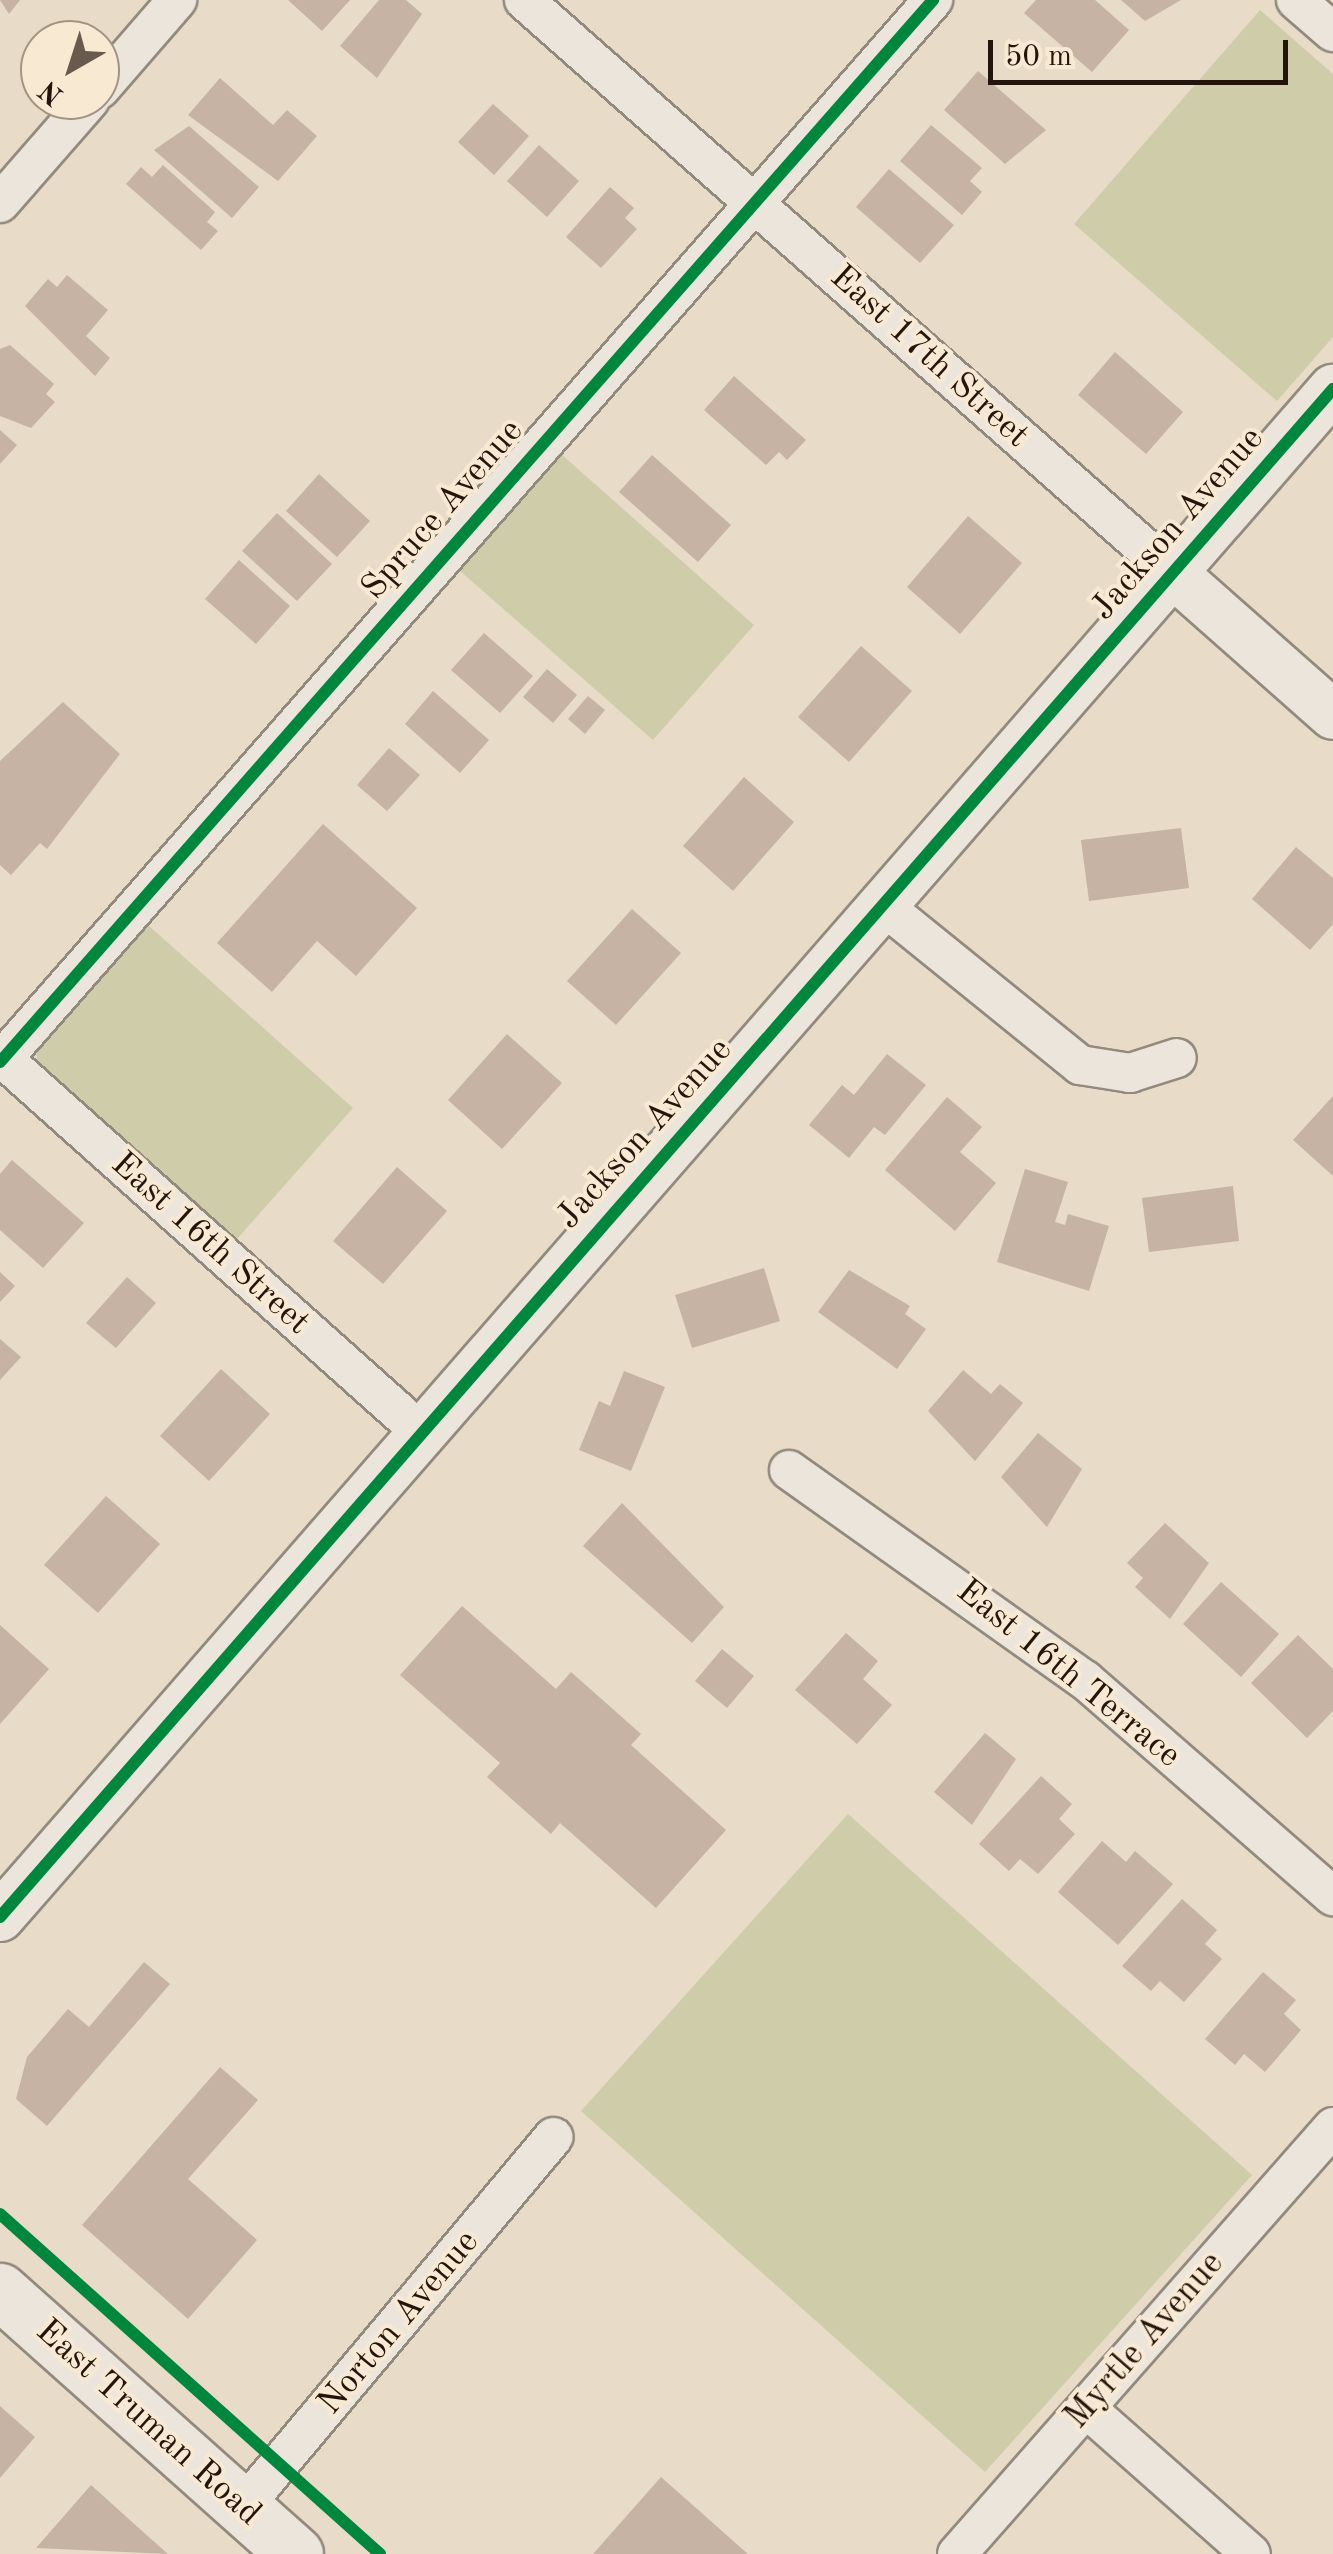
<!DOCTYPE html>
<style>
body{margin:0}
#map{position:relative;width:1333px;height:2554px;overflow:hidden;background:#e8dbc8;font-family:"Old Standard TT",serif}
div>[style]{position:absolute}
.green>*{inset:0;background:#cfcda9}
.building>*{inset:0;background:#c6b3a4}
.roads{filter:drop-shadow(2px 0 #938a7e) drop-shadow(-2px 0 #938a7e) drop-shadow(0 2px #938a7e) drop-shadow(0 -2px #938a7e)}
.minor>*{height:38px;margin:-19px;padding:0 19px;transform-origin:19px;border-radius:19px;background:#ebe5dc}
.tertiary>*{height:48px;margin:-24px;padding:0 24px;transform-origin:24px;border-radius:24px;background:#ebe5dc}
.secondary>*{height:55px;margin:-27.5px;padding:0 27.5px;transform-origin:27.5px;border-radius:27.5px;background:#ebe5dc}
.cycleway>*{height:12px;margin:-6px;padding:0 6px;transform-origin:6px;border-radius:6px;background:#00873e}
span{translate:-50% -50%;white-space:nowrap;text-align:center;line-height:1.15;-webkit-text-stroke:8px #f8e9d3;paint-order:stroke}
.street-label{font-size:35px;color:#23150b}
.north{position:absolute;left:20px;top:20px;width:100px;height:100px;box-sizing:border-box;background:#f8e9d3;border:2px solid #a39483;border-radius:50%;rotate:219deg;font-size:28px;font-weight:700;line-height:40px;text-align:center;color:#23150b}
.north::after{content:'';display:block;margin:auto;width:35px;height:45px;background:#685a4d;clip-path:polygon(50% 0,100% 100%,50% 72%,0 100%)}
.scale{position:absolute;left:988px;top:40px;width:300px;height:45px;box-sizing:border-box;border:5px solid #23150b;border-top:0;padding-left:12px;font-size:30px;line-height:35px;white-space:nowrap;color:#23150b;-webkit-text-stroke:8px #f8e9d3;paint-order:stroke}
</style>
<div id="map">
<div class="green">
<i style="clip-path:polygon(1260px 10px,1333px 74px,1333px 337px,1277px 401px,1074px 224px)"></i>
<i style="clip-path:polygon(561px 454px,754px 625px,653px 740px,459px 570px)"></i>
<i style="clip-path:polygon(148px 925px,353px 1108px,237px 1239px,38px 1063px,36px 1052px)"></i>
<i style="clip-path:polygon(848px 1814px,1252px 2175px,985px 2472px,581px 2111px)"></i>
</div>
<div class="building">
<i style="clip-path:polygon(0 0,20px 0,9px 14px)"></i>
<i style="clip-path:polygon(288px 0,350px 0,322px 31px)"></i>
<i style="clip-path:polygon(379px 0,406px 0,422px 14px,377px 78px,340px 46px)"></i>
<i style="clip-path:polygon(1036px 0,1095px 0,1129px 30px,1092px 72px,1024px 13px)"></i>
<i style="clip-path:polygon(1121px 0,1181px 0,1145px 21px)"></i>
<i style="clip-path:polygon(978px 71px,1046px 130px,1005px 164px,944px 110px)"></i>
<i style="clip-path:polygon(220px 78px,273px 125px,287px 110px,317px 136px,278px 181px,188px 115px)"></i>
<i style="clip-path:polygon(493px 104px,529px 136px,494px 175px,458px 142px)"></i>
<i style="clip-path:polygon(931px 125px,982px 168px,970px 181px,982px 192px,962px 215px,900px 161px)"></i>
<i style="clip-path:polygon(189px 126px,259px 187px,232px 218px,154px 150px)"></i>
<i style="clip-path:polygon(539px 145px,579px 181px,547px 217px,507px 181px)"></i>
<i style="clip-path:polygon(163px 165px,215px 212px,207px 222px,218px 231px,201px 250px,126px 184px,141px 167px,152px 177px)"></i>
<i style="clip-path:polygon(889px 169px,954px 225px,920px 263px,856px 207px)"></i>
<i style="clip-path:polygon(610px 187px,634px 208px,625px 218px,637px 229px,601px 268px,566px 237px)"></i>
<i style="clip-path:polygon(67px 275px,108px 310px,86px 336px,110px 358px,95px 376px,25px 306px,48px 279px,57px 287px)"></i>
<i style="clip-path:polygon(10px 345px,54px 384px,46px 394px,55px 402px,31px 428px,0 416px,0 349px)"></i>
<i style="clip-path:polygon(1115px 352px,1183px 412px,1146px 454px,1078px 395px)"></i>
<i style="clip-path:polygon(734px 376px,806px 440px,787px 460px,779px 452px,766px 465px,704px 410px)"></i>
<i style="clip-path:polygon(0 430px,17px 445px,0 464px)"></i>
<i style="clip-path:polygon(652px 455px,731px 525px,698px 562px,619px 492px)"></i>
<i style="clip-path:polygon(319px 474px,370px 521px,337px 557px,286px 511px)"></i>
<i style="clip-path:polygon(277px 513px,332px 564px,297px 601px,242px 551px)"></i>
<i style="clip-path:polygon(968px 516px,1022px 563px,960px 634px,907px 587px)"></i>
<i style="clip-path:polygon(239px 560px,290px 606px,256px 644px,205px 599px)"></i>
<i style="clip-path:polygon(484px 633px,533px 676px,500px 713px,451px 670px)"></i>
<i style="clip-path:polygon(861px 646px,912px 691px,849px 762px,798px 717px)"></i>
<i style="clip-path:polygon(547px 669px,577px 695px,553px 723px,523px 697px)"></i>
<i style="clip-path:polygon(433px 691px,489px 740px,460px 773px,405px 724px)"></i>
<i style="clip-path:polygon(588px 696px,605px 710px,585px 734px,568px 719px)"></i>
<i style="clip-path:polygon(63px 702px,120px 754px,47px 849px,40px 843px,11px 875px,0 865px,0 761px)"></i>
<i style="clip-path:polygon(389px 748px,420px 775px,387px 811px,357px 785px)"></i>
<i style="clip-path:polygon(744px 777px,794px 822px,733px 891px,683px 846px)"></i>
<i style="clip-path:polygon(323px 824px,417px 908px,356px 976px,317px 941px,272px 992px,217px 943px)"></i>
<i style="clip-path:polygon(1181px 828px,1189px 888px,1089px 901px,1081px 840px)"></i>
<i style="clip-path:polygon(1296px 847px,1333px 878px,1333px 924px,1310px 950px,1252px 899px)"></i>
<i style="clip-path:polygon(632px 909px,681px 953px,616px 1025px,567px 981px)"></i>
<i style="clip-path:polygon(507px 1034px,562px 1083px,502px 1149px,448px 1100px)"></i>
<i style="clip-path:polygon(887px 1054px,926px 1085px,885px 1135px,874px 1127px,849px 1158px,809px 1125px,842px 1085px,854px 1095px)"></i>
<i style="clip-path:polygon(1333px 1096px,1333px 1176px,1293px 1140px)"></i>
<i style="clip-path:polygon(947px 1097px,982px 1127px,960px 1152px,996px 1183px,955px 1231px,885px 1170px)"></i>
<i style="clip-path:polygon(12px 1160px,84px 1223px,43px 1268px,0 1230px,0 1174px)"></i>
<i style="clip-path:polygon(397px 1167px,447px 1211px,383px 1284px,333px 1241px)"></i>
<i style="clip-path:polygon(1025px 1169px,1068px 1182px,1055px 1222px,1065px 1225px,1068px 1214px,1109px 1226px,1089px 1291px,997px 1262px)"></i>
<i style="clip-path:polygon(1233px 1186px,1239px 1241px,1149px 1252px,1142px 1198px)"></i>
<i style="clip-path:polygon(764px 1268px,780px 1321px,692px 1348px,675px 1295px)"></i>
<i style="clip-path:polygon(849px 1270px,910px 1306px,905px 1314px,926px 1329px,897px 1369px,818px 1312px)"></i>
<i style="clip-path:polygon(0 1272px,15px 1286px,0 1302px)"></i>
<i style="clip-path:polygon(127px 1277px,156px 1303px,116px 1348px,86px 1323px)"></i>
<i style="clip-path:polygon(0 1339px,21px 1357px,0 1380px)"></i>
<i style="clip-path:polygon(221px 1369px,270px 1414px,209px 1481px,160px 1436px)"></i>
<i style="clip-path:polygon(963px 1370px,991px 1394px,1000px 1384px,1023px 1403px,975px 1461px,928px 1411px)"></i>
<i style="clip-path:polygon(624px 1371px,665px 1387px,631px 1471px,579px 1450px,599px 1401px,610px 1406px)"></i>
<i style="clip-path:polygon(1038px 1433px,1082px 1469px,1047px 1527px,1001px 1477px)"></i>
<i style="clip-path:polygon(106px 1496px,160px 1544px,98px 1613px,44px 1565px)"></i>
<i style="clip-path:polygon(622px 1503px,724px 1607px,692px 1643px,583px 1546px)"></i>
<i style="clip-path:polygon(1165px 1523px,1209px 1563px,1170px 1619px,1135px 1587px,1143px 1578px,1127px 1563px)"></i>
<i style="clip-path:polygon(1221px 1582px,1279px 1634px,1241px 1677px,1183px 1624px)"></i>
<i style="clip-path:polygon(462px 1606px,556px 1689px,571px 1672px,641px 1734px,631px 1745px,726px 1830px,656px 1908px,560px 1823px,551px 1834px,487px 1777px,500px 1763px,400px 1675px)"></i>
<i style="clip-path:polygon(0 1625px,49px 1669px,0 1724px)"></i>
<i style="clip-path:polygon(846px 1633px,878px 1661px,863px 1679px,892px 1705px,857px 1744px,795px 1690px)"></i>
<i style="clip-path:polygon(1298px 1635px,1333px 1669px,1333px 1711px,1307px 1738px,1251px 1683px)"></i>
<i style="clip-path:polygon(722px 1649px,754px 1676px,727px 1708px,695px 1681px)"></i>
<i style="clip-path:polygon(985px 1733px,1016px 1759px,972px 1825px,934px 1792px)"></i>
<i style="clip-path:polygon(1041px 1776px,1072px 1804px,1059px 1819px,1075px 1834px,1038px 1874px,1020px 1859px,1009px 1871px,979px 1844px)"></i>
<i style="clip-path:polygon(1102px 1841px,1126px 1862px,1135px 1851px,1173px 1884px,1118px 1945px,1058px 1892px)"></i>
<i style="clip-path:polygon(1182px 1899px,1217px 1930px,1205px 1944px,1222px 1959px,1184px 2002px,1160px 1981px,1151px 1991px,1122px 1966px)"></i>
<i style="clip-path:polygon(144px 1962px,170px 1984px,47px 2126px,16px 2099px,27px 2057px,68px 2009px,89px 2027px)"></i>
<i style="clip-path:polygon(1263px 1972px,1296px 2000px,1284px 2014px,1301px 2030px,1265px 2072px,1244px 2054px,1235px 2065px,1205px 2039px)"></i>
<i style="clip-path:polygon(220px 2067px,258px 2100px,188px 2179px,257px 2240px,188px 2319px,82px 2225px)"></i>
<i style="clip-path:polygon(0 2406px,35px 2437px,0 2478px)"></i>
<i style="clip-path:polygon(661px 2477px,748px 2554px,593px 2554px)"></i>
<i style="clip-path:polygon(91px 2485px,151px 2539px,168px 2554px,36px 2548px)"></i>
</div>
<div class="roads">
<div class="minor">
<i style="left:524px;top:0;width:869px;rotate:41.45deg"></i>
<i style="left:1296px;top:0;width:49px;rotate:40.9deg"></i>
<i style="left:100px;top:89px;width:118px;rotate:-49.1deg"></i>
<i style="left:0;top:203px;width:137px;rotate:-48.9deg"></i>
<i style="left:886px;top:908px;width:250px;rotate:39deg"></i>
<i style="left:1080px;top:1065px;width:51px;rotate:9.1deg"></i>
<i style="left:1130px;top:1073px;width:49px;rotate:-17.7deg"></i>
<i style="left:0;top:1056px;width:564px;rotate:41.77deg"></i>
<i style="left:0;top:1062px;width:1414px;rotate:-48.7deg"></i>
<i style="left:789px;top:1470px;width:363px;rotate:35.4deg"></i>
<i style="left:1085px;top:1680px;width:329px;rotate:41.1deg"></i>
<i style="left:1086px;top:2408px;width:220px;rotate:41.5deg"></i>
<i style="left:243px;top:2507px;width:483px;rotate:-50deg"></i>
<i style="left:957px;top:2554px;width:569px;rotate:-48.63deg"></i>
</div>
<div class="tertiary">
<i style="left:1175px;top:575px;width:211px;rotate:41.5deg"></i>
<i style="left:0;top:1917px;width:2028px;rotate:-48.9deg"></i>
</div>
<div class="secondary">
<i style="left:0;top:2291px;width:395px;rotate:41.7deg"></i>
</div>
</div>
<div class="cycleway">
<i style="left:0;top:1062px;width:1414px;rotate:-48.7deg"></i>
<i style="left:0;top:1917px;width:2028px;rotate:-48.9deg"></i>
<i style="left:0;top:2214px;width:510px;rotate:41.82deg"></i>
</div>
<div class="street-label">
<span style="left:929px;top:357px;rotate:42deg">East 17th Street</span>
<span style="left:443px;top:510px;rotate:-49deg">Spruce Avenue</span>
<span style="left:1178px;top:524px;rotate:-49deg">Jackson Avenue</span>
<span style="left:645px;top:1134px;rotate:-48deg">Jackson Avenue</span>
<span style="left:210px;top:1244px;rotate:42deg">East 16th Street</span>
<span style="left:1068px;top:1674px;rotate:39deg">East 16th Terrace</span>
<span style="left:399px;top:2323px;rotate:-50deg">Norton Avenue</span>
<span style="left:1145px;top:2341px;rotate:-49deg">Myrtle Avenue</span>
<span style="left:148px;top:2423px;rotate:42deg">East Truman Road</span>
</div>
<div class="north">N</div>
<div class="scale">50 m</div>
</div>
